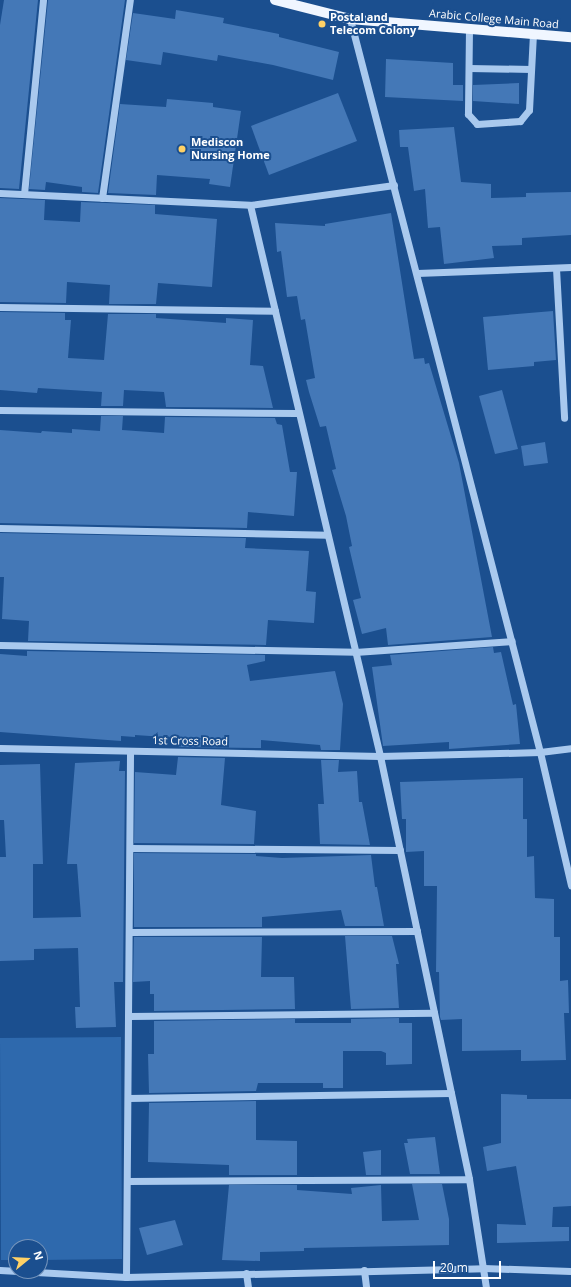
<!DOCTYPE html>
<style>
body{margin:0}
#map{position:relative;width:571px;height:1287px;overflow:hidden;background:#1b4f8f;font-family:"Open Sans",sans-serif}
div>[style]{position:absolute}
.green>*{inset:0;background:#2e69ad}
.building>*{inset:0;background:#4478b7}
.minor>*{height:7px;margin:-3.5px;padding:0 3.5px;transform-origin:3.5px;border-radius:3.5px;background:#a9c9ee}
.major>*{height:10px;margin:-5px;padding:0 5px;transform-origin:5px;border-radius:5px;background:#f0f6ff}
.dots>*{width:11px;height:11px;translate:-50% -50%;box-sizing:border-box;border:2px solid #1b4f8f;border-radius:50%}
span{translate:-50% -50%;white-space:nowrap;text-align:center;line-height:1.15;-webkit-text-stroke:4px #1b4f8f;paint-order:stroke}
.poi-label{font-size:11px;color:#fff;font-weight:700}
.left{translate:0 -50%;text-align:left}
.street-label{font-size:11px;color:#fff}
.north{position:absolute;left:8px;top:1239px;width:40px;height:40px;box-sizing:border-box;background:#1b4f8f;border:1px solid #7695bc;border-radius:50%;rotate:72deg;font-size:11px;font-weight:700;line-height:16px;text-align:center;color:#fff}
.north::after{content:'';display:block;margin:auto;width:14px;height:18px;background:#ffd166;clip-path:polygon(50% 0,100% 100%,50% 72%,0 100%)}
.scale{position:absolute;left:433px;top:1261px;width:68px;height:18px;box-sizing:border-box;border:2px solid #fff;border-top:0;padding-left:5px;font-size:12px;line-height:14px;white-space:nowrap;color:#fff;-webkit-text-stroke:3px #1b4f8f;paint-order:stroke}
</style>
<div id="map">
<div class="green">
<i style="clip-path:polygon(121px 1037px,122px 1259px,40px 1260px,40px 1247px,16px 1247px,16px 1260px,1px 1260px,0 1038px)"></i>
</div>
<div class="building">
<i style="clip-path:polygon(4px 0,38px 0,19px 189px,0 188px,0 25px)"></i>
<i style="clip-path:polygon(48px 0,125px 0,98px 193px,82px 192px,82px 187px,46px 182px,45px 190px,29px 189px)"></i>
<i style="clip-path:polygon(176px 10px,224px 18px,223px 23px,279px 34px,279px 37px,339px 52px,333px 80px,273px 65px,218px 55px,217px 61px,163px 52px,161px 65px,126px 60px,133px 13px,175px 19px)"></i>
<i style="clip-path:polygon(386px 59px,453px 63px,453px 85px,463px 85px,463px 101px,385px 97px)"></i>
<i style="clip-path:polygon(519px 83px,519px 104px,473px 101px,473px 85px)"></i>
<i style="clip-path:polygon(338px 93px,357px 141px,269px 175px,251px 126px)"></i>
<i style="clip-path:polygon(167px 99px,213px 103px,213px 107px,241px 111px,230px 187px,209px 184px,210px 179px,157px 175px,156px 195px,108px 193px,120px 104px,166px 107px)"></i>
<i style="clip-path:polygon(454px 127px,461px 182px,491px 184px,491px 198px,526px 197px,526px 193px,571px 192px,571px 235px,522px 238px,522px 245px,492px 246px,494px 258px,444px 264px,440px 227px,428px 228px,425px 189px,414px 191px,408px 147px,400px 147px,399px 130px)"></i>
<i style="clip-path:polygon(0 198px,45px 200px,44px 220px,80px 222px,81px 202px,155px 205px,155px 214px,217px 219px,212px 287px,158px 283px,156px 304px,109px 304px,110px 285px,67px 282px,66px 303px,0 302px)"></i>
<i style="clip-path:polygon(391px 213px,414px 359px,424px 358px,425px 364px,429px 363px,459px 463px,492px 637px,388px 645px,386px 628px,362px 634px,353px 600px,361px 598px,349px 547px,352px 546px,346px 516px,332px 470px,336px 469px,326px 426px,320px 427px,309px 392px,306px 380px,315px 378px,305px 319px,301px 320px,297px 296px,287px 297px,281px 251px,277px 252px,275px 223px,325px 226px,325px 224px)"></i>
<i style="clip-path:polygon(553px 311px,556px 360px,534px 362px,534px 366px,488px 370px,483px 317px)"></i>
<i style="clip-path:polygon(0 312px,65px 313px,65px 320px,71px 320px,68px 358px,104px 360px,108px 314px,156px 314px,156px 318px,226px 323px,226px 318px,253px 320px,250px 365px,263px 366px,273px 408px,166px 407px,164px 392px,124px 390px,123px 406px,101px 406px,102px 392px,38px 388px,37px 393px,0 390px)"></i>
<i style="clip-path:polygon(502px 390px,518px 449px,495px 454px,479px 396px)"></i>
<i style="clip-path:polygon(101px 416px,123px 416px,122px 430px,164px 433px,165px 417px,275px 418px,277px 424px,282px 425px,290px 472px,297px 472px,294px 516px,248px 512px,247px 528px,0 523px,0 430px,41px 433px,42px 431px,72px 433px,72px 429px,100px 431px)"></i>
<i style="clip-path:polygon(545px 442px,548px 463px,524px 466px,521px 446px)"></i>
<i style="clip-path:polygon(0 533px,246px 538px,245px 548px,309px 551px,306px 591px,316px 592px,314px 623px,268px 620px,266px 645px,28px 641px,29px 621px,2px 619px,4px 577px,0 577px)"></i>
<i style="clip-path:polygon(493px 647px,494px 653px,501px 652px,513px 705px,516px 704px,520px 744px,449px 749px,449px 742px,383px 746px,372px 667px,392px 665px,390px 655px)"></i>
<i style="clip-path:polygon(27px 651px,265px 655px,265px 661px,247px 665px,250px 681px,335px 671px,343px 704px,340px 750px,321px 750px,320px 745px,261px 740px,261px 748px,179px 747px,180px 738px,135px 735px,135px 737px,121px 736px,121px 741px,0 732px,0 654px,27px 656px)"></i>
<i style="clip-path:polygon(178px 757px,225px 758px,221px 805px,256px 811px,254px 844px,134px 843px,135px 772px,176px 775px)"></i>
<i style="clip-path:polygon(321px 760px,339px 760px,338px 772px,357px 771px,359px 802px,362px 802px,370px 845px,320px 844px,318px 804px,324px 804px)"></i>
<i style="clip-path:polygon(120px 761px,119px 771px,125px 771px,123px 982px,114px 982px,116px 1027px,76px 1028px,75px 1007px,80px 1007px,78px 948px,34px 949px,34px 960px,0 961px,0 857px,6px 857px,4px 820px,0 820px,0 765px,40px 764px,43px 864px,33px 864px,33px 918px,81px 917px,77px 864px,67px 864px,75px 763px)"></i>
<i style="clip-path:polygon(523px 778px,523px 819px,527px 819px,527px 857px,534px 856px,535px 898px,554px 899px,554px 937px,560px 937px,560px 981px,568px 980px,569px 1013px,564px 1013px,566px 1060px,521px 1061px,521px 1050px,462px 1051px,462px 1019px,441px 1020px,440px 1017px,439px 972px,436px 972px,437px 886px,424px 886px,424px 851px,406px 852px,406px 819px,402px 819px,400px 782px)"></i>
<i style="clip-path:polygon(134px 853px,256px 854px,256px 856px,282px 858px,371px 855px,375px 887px,377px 887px,384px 926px,345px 926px,341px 910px,262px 917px,262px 927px,134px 927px)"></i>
<i style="clip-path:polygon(345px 936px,392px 936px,399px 964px,396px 964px,399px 1008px,351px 1009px)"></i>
<i style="clip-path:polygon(134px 937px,262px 937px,261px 977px,294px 977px,295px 1009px,154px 1011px,154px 994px,150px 994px,150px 981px,133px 982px)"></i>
<i style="clip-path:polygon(399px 1018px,399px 1023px,412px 1023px,412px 1064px,386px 1065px,386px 1053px,381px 1051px,343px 1051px,343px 1088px,323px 1088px,323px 1083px,258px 1083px,256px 1091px,149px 1093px,148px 1054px,154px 1054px,154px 1021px,295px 1019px,295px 1023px,351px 1023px,351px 1019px)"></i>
<i style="clip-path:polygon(501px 1094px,527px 1095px,527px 1099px,571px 1099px,571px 1206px,553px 1207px,552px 1227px,569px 1227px,569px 1241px,497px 1243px,497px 1224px,526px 1225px,516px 1166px,487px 1171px,483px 1147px,501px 1143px)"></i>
<i style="clip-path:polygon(256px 1101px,256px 1140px,297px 1141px,297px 1175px,229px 1175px,229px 1165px,148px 1162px,149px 1103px)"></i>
<i style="clip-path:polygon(435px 1137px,440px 1174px,410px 1174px,404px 1143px,408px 1143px,407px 1139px)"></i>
<i style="clip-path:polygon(381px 1150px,381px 1175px,366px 1175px,363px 1152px)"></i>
<i style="clip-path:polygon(412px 1184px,442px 1184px,449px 1219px,449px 1245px,304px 1248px,304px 1251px,260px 1252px,260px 1261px,222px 1260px,229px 1185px,297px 1185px,297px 1190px,352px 1194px,351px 1188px,381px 1185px,382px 1221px,419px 1220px)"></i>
<i style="clip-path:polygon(175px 1220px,183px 1245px,147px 1255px,139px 1228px)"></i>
</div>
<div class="minor">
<i style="left:350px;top:19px;width:757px;rotate:75.47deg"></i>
<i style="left:540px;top:752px;width:137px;rotate:76.9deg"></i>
<i style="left:469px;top:29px;width:85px;rotate:90.7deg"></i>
<i style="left:468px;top:114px;width:13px;rotate:48deg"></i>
<i style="left:477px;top:124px;width:43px;rotate:-4deg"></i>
<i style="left:520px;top:121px;width:14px;rotate:-51deg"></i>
<i style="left:529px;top:110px;width:76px;rotate:-87deg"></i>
<i style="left:469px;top:68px;width:62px;rotate:0.9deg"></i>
<i style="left:394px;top:185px;width:145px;rotate:172.1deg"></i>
<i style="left:250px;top:205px;width:566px;rotate:76.72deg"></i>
<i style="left:380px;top:756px;width:432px;rotate:78.1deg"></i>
<i style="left:469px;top:1179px;width:109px;rotate:81.1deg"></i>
<i style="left:0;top:193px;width:250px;rotate:2.7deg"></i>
<i style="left:24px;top:194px;width:195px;rotate:-84.4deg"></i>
<i style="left:102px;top:198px;width:200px;rotate:-82deg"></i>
<i style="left:556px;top:268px;width:150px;rotate:86.9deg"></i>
<i style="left:417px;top:273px;width:154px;rotate:-2.2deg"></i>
<i style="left:0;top:307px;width:275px;rotate:0.8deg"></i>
<i style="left:0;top:410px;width:297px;rotate:0.6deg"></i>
<i style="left:0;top:528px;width:327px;rotate:1.2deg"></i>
<i style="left:0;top:645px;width:355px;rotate:1.1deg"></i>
<i style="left:355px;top:652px;width:157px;rotate:-4deg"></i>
<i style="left:0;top:748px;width:380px;rotate:1.2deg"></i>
<i style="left:380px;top:756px;width:160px;rotate:-1.4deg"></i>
<i style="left:540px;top:752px;width:31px;rotate:-7deg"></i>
<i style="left:130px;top:848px;width:270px;rotate:0.4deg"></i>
<i style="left:129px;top:932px;width:288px;rotate:-0.2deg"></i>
<i style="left:129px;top:1016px;width:305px;rotate:-0.6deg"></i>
<i style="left:128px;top:1098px;width:323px;rotate:-0.9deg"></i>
<i style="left:127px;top:1181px;width:342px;rotate:-0.3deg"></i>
<i style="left:0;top:1270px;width:126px;rotate:3.2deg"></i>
<i style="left:126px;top:1277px;width:358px;rotate:-1.4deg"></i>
<i style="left:484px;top:1268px;width:87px;rotate:2deg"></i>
<i style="left:364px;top:1270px;width:17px;rotate:83deg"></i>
<i style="left:246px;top:1273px;width:14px;rotate:82deg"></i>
<i style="left:126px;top:1277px;width:526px;rotate:-89.56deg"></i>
</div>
<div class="major">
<i style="left:275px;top:0;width:77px;rotate:14.2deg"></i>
<i style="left:350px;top:19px;width:222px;rotate:4.7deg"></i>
</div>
<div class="dots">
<i style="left:322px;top:24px;background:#ffd166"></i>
<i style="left:182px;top:149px;background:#ffd166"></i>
</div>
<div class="poi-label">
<span class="left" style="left:330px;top:24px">Postal and<br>Telecom Colony</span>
<span class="left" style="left:191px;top:149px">Mediscon<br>Nursing Home</span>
</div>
<div class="street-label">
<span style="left:494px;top:19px;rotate:5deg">Arabic College Main Road</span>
<span style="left:190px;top:741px;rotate:1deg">1st Cross Road</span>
</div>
<div class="north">N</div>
<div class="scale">20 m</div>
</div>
